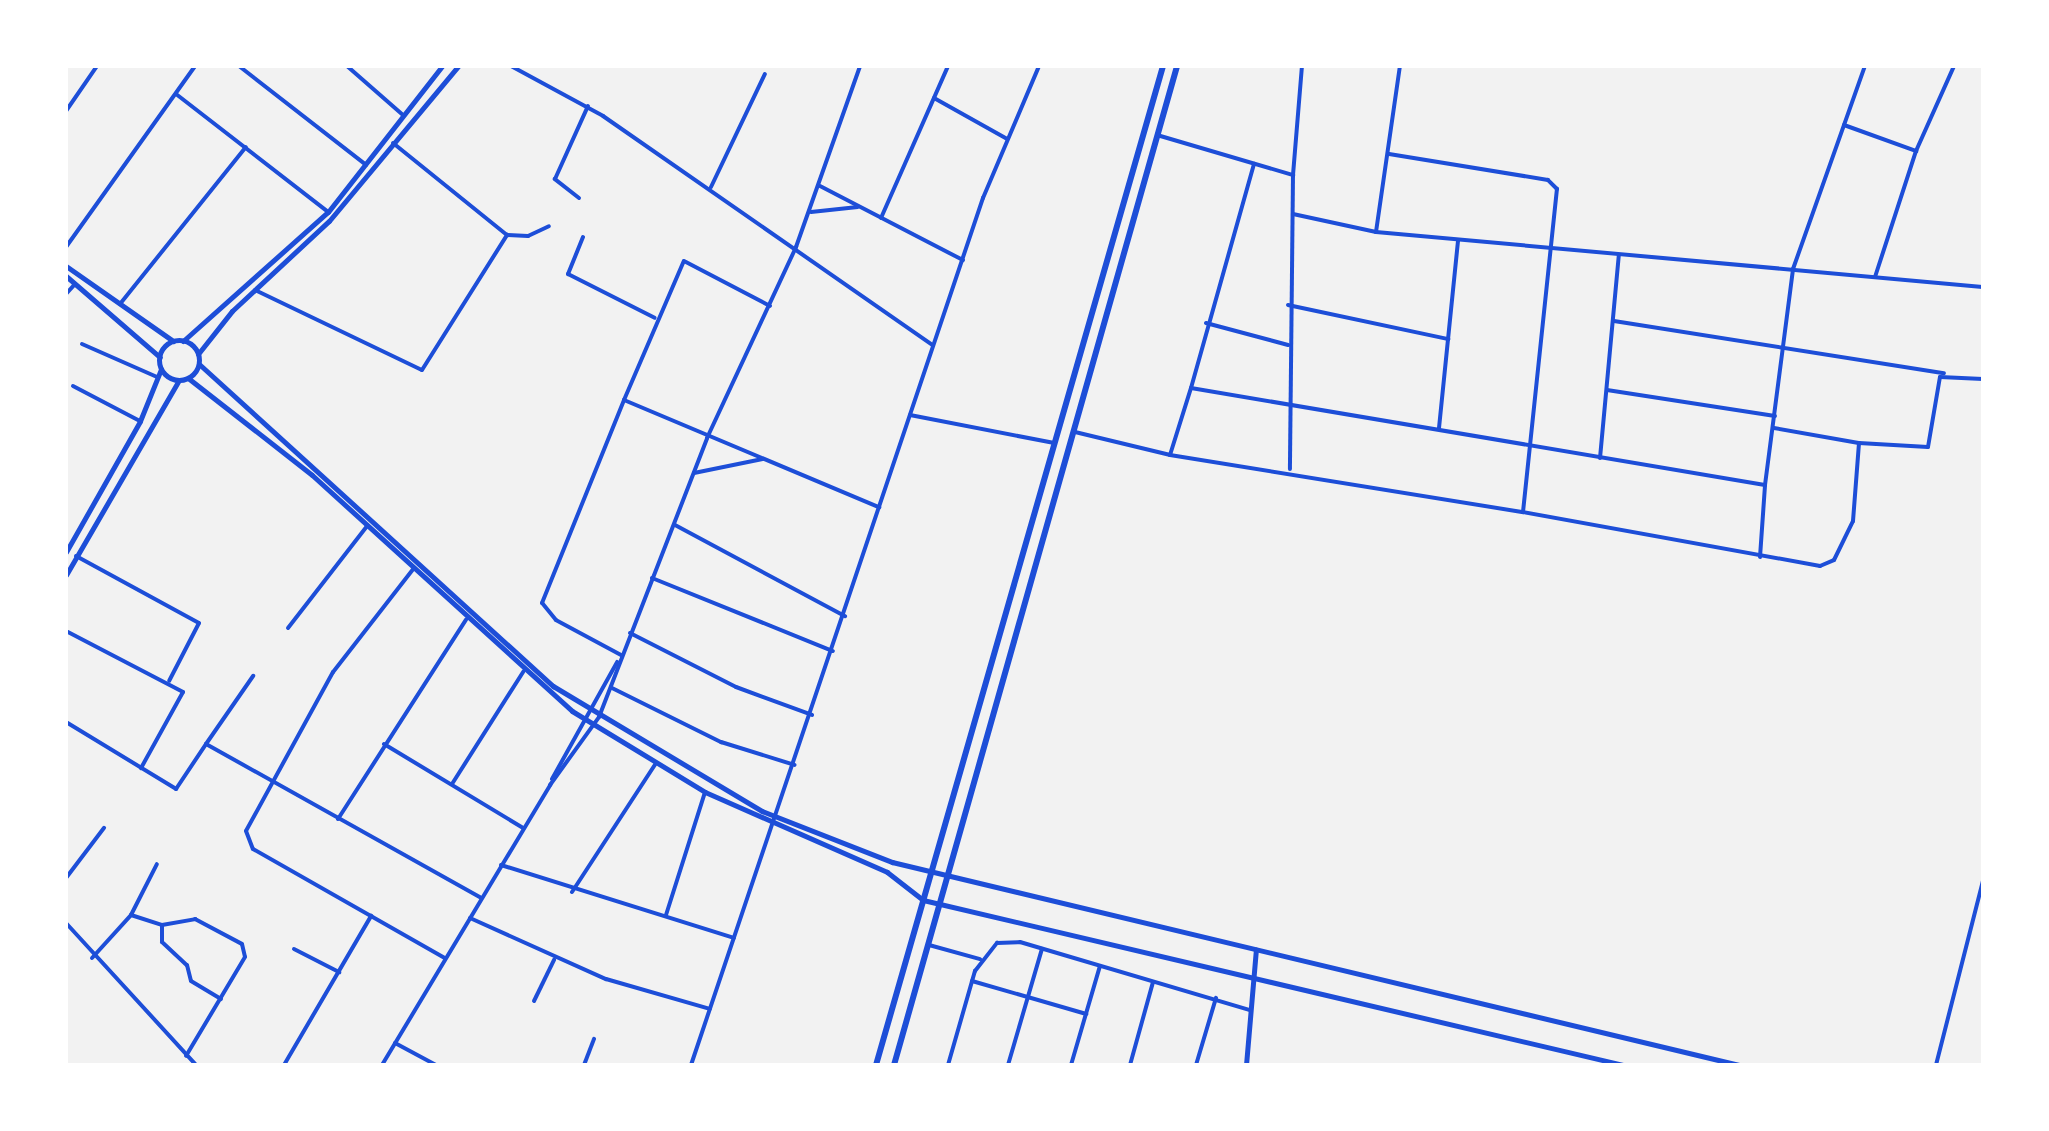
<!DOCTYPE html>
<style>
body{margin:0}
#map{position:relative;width:2049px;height:1131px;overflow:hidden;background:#f2f2f2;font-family:"Public Sans",sans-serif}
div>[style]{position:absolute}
.minor>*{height:4px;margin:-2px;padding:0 2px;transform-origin:2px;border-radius:2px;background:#1d4ed8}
.tertiary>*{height:5px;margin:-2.5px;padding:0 2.5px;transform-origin:2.5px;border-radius:2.5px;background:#1d4ed8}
.tertiary>.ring{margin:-2.5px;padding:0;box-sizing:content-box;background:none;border:5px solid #1d4ed8;border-radius:50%}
.trunk>*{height:6px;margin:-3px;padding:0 3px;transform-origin:3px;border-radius:3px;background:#1d4ed8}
span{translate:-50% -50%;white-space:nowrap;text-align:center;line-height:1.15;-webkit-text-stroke:7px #fff;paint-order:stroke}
.frame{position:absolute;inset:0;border:68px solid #fff;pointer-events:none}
</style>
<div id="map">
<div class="minor">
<i style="left:239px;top:66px;width:161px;rotate:37.9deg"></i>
<i style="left:347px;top:66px;width:74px;rotate:41.2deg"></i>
<i style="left:511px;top:66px;width:105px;rotate:28.5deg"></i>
<i style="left:603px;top:116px;width:401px;rotate:34.8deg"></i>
<i style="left:176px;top:94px;width:192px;rotate:37.8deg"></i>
<i style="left:934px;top:98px;width:84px;rotate:29.3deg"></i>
<i style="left:66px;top:111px;width:55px;rotate:-55.4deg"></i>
<i style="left:1844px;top:125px;width:77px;rotate:19.9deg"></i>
<i style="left:1916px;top:151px;width:93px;rotate:-65.9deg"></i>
<i style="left:1157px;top:135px;width:142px;rotate:16.4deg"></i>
<i style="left:1293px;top:175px;width:294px;rotate:90.6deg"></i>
<i style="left:393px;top:143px;width:146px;rotate:38.9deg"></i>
<i style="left:507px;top:235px;width:21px;rotate:3deg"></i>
<i style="left:528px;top:236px;width:23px;rotate:-25deg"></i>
<i style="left:1293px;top:175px;width:109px;rotate:-85.3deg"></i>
<i style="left:820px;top:186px;width:161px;rotate:27.4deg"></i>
<i style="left:711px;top:187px;width:125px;rotate:-64.5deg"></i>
<i style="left:579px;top:198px;width:31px;rotate:-142deg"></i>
<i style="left:555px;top:179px;width:80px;rotate:-65.7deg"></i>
<i style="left:811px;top:212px;width:47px;rotate:-6.1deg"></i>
<i style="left:1293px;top:214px;width:85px;rotate:12.2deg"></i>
<i style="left:1376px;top:232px;width:609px;rotate:5.18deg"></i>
<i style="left:881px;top:218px;width:166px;rotate:-66.2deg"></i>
<i style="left:1376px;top:232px;width:168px;rotate:-81.8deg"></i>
<i style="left:583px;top:237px;width:40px;rotate:112deg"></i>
<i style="left:568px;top:274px;width:97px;rotate:26.8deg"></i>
<i style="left:66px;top:247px;width:222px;rotate:-54.5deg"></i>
<i style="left:1875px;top:277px;width:133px;rotate:-72deg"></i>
<i style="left:255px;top:290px;width:185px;rotate:25.6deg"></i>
<i style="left:422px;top:370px;width:160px;rotate:-57.8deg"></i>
<i style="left:66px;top:294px;width:13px;rotate:-48deg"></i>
<i style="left:120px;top:304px;width:201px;rotate:-51.3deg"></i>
<i style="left:1288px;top:305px;width:164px;rotate:12deg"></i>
<i style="left:1614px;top:321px;width:334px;rotate:9deg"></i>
<i style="left:1206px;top:323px;width:85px;rotate:15deg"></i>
<i style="left:82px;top:344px;width:82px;rotate:23.7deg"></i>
<i style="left:73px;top:386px;width:76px;rotate:27.6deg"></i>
<i style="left:1191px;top:388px;width:233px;rotate:-74.3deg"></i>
<i style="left:1607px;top:390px;width:170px;rotate:8.8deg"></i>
<i style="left:624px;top:400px;width:151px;rotate:-66.7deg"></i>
<i style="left:684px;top:261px;width:97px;rotate:27.6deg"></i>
<i style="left:910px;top:415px;width:147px;rotate:11deg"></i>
<i style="left:1439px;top:428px;width:189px;rotate:-84.2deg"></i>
<i style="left:1774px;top:428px;width:86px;rotate:10deg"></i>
<i style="left:1075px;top:432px;width:98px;rotate:13.6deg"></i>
<i style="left:1170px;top:455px;width:358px;rotate:9.2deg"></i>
<i style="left:1523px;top:512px;width:325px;rotate:-84deg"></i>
<i style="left:1557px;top:189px;width:13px;rotate:-135deg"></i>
<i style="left:1548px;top:180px;width:161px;rotate:-170.7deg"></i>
<i style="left:1170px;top:455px;width:70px;rotate:-72.6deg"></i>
<i style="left:1191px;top:388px;width:582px;rotate:9.59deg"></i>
<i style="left:1765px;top:485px;width:218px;rotate:-82.6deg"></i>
<i style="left:1793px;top:269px;width:215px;rotate:-70.5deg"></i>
<i style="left:1600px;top:458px;width:204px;rotate:-84.7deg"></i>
<i style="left:694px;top:473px;width:70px;rotate:-11.5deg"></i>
<i style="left:1523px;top:512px;width:302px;rotate:10.3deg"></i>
<i style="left:1820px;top:566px;width:15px;rotate:-23deg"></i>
<i style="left:1834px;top:560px;width:43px;rotate:-64deg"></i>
<i style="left:1853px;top:521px;width:78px;rotate:-85.6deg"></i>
<i style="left:1859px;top:443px;width:69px;rotate:3.3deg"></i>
<i style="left:1928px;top:447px;width:71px;rotate:-80.3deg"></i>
<i style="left:1940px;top:377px;width:43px;rotate:2.7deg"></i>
<i style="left:675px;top:525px;width:193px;rotate:28.2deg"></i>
<i style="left:76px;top:556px;width:140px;rotate:28.6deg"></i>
<i style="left:199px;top:623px;width:65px;rotate:117.3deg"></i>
<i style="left:1760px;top:557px;width:72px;rotate:-86deg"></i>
<i style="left:414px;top:568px;width:132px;rotate:127.9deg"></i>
<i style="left:333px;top:672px;width:181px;rotate:118.7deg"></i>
<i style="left:246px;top:831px;width:19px;rotate:69deg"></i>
<i style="left:253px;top:849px;width:221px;rotate:29.6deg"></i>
<i style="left:652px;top:578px;width:195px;rotate:22deg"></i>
<i style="left:288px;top:628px;width:130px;rotate:-52.2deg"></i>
<i style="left:66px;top:631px;width:132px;rotate:27.5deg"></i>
<i style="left:183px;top:692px;width:87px;rotate:118.9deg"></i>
<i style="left:630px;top:633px;width:119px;rotate:27deg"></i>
<i style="left:736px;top:687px;width:81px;rotate:20.2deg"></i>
<i style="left:621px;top:655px;width:74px;rotate:-151.7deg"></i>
<i style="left:556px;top:620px;width:22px;rotate:-129deg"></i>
<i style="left:542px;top:603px;width:219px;rotate:-68deg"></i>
<i style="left:624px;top:400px;width:277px;rotate:22.8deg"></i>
<i style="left:612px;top:688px;width:122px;rotate:26.4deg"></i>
<i style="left:721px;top:742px;width:77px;rotate:17.3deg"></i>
<i style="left:66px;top:722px;width:129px;rotate:31.3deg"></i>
<i style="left:176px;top:789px;width:54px;rotate:-56.3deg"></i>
<i style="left:206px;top:744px;width:315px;rotate:29.2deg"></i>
<i style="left:206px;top:744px;width:83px;rotate:-55.3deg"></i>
<i style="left:384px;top:744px;width:162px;rotate:31.1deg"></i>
<i style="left:552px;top:779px;width:134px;rotate:-60.9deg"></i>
<i style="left:452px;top:784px;width:133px;rotate:-57.6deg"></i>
<i style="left:338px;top:819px;width:237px;rotate:-57.3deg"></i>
<i style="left:501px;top:865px;width:244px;rotate:17.4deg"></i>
<i style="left:66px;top:878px;width:63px;rotate:-52.8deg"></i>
<i style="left:572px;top:892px;width:154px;rotate:-56.9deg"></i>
<i style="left:131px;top:915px;width:57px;rotate:-63deg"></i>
<i style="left:666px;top:915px;width:129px;rotate:-72.4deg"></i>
<i style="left:470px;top:918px;width:149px;rotate:24.2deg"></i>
<i style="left:606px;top:979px;width:108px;rotate:16.1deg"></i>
<i style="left:66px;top:923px;width:193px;rotate:47.5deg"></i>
<i style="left:162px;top:925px;width:17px;rotate:90deg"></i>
<i style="left:162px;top:942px;width:34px;rotate:43deg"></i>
<i style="left:187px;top:965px;width:16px;rotate:76deg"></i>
<i style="left:191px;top:981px;width:35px;rotate:31deg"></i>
<i style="left:929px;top:945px;width:53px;rotate:15.4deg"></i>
<i style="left:294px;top:949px;width:51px;rotate:27.1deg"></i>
<i style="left:92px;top:958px;width:58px;rotate:-47.8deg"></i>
<i style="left:131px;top:915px;width:33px;rotate:18deg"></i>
<i style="left:162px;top:925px;width:34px;rotate:-10deg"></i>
<i style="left:195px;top:919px;width:53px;rotate:28deg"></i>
<i style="left:242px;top:944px;width:13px;rotate:77deg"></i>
<i style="left:245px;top:957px;width:115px;rotate:120.8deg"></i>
<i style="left:972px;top:981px;width:119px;rotate:16.1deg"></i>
<i style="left:534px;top:1001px;width:46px;rotate:-64deg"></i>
<i style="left:395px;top:1043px;width:47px;rotate:28.2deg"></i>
<i style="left:284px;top:1065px;width:173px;rotate:-59.7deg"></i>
<i style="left:382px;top:1065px;width:327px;rotate:-59deg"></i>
<i style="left:550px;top:785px;width:84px;rotate:-54.2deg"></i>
<i style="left:599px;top:717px;width:299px;rotate:-68.8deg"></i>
<i style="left:707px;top:438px;width:211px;rotate:-65deg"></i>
<i style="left:796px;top:247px;width:192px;rotate:-70.5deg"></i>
<i style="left:584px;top:1065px;width:28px;rotate:-69deg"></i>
<i style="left:691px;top:1065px;width:915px;rotate:-71.39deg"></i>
<i style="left:983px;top:198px;width:143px;rotate:-67deg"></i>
<i style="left:948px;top:1065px;width:98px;rotate:-74deg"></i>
<i style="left:975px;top:971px;width:36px;rotate:-52deg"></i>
<i style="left:997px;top:943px;width:23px;rotate:-2deg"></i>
<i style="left:1020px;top:942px;width:239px;rotate:16.5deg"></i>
<i style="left:1008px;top:1065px;width:121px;rotate:-73.7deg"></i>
<i style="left:1071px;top:1065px;width:103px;rotate:-73.7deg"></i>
<i style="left:1130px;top:1065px;width:86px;rotate:-74.5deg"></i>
<i style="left:1196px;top:1065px;width:70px;rotate:-73.4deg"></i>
<i style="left:1395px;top:1065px;width:9px"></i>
<i style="left:1936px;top:1065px;width:191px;rotate:-75.7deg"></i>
</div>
<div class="tertiary">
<i style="left:66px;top:266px;width:131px;rotate:35deg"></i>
<i style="left:66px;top:276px;width:124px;rotate:40.8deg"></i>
<i class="ring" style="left:159px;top:340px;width:35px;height:35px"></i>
<i style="left:183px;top:341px;width:194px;rotate:-41.7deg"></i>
<i style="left:328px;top:212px;width:185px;rotate:-52deg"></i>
<i style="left:198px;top:354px;width:55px;rotate:-51.7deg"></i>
<i style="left:232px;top:311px;width:132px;rotate:-42.9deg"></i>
<i style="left:329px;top:221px;width:202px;rotate:-50.2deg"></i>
<i style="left:199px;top:364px;width:479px;rotate:42.3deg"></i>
<i style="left:553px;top:686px;width:244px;rotate:30.9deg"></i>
<i style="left:762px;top:811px;width:140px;rotate:21.4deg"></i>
<i style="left:892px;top:862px;width:871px;rotate:13.48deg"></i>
<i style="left:188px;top:378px;width:157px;rotate:38deg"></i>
<i style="left:312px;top:475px;width:351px;rotate:42.2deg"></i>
<i style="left:572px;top:711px;width:156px;rotate:31.3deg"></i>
<i style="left:705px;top:792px;width:199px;rotate:23.7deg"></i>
<i style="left:887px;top:872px;width:46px;rotate:37.9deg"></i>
<i style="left:923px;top:900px;width:719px;rotate:13.26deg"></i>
<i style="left:66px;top:552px;width:150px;rotate:-60.5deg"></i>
<i style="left:140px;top:421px;width:56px;rotate:-68deg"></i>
<i style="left:66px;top:575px;width:225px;rotate:-59.9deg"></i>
<i style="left:1246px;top:1065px;width:116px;rotate:-85.1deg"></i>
</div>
<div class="trunk">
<i style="left:876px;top:1065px;width:1039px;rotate:-73.97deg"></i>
<i style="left:894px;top:1065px;width:1038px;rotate:-74.18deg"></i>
</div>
<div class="frame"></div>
</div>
